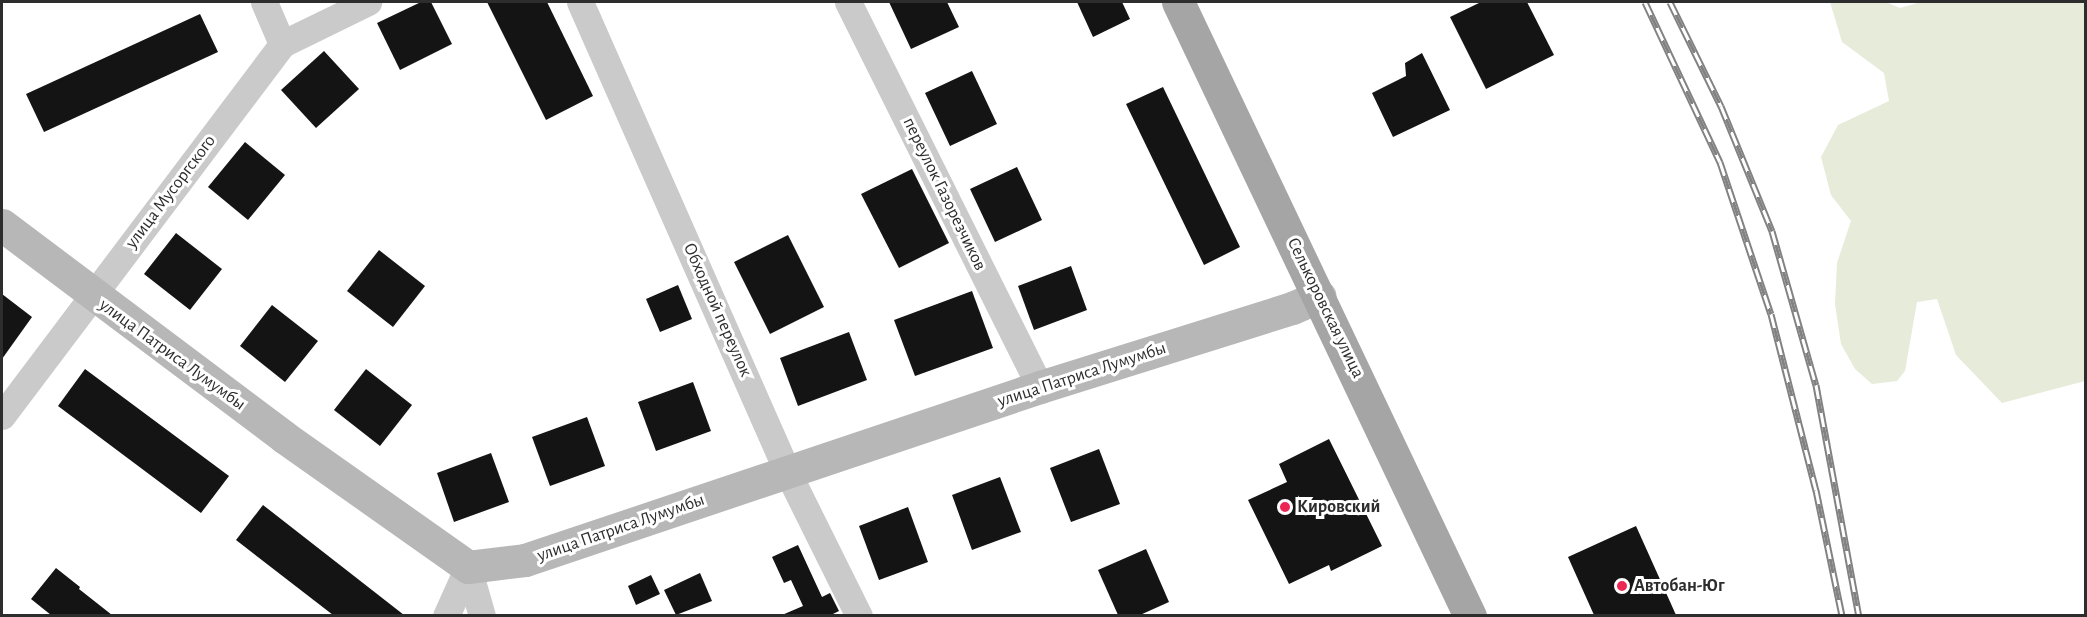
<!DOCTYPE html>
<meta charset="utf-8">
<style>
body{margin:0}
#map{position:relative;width:2087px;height:617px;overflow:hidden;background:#fff;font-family:"Alegreya Sans",sans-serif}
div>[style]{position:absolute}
.green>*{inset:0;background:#e6ebda}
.building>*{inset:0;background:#141414}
.street>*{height:27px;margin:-13.5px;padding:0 13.5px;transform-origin:13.5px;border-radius:13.5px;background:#cacaca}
.secondary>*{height:33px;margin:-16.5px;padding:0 16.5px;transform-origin:16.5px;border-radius:16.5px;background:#b7b7b7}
.primary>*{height:33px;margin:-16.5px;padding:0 16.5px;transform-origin:16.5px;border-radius:16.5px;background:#a5a5a5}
.rail>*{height:7px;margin-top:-3.5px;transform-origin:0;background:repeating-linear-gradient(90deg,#fff 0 14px,#828282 0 28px);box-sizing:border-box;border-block:2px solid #828282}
.dots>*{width:16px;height:16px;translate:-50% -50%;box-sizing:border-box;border:3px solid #fff;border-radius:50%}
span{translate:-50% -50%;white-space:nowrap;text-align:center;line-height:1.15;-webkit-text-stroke:6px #fff;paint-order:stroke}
.street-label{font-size:18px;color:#2d2d2d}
.poi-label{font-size:18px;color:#2d2d2d;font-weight:700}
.left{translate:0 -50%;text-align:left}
.frame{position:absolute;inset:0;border:3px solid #2d2d2d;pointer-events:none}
</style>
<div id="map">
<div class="green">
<i style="clip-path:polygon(1830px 2px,1886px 2px,1900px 8px,1921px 2px,2085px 2px,2085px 381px,2002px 403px,1956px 355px,1937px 299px,1917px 302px,1905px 371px,1897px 381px,1872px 384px,1855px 369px,1841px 344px,1835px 304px,1837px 263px,1851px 221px,1831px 195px,1821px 157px,1838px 125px,1889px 101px,1884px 73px,1842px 42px)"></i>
</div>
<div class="building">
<i style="clip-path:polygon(421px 2px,431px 2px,452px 44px,400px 70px,377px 23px)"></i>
<i style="clip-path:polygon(487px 2px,547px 2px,593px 96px,546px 120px)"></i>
<i style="clip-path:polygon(889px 2px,947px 2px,959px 27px,911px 49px)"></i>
<i style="clip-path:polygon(1077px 2px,1122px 2px,1130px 19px,1093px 37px)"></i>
<i style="clip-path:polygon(1481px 2px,1527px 2px,1554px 55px,1486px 89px,1450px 17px)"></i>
<i style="clip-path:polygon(200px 14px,218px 52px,44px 132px,26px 94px)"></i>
<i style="clip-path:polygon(324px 51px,359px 89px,316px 128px,281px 90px)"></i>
<i style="clip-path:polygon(1422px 53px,1450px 110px,1393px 137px,1372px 93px,1406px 76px,1405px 63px)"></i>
<i style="clip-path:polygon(972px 71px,997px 124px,950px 146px,925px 93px)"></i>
<i style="clip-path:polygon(1163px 87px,1240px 247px,1204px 265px,1126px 104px)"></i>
<i style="clip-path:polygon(245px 142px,285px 175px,248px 220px,208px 187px)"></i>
<i style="clip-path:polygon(1017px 167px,1042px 220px,995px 242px,970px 189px)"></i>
<i style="clip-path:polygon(912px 169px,949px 243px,899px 268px,861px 194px)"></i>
<i style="clip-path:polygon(176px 233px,222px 269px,190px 310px,144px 274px)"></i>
<i style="clip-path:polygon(788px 235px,824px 307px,770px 334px,734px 262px)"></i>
<i style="clip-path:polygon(379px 250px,425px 286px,393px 327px,347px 291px)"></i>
<i style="clip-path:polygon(1071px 266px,1087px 310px,1034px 330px,1018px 286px)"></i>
<i style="clip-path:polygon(678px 285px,692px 319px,660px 332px,646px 299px)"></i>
<i style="clip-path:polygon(972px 291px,993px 348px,915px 376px,894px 320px)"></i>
<i style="clip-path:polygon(2px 294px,32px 317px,2px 359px)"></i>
<i style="clip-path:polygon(272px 305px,318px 341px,285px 382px,240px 346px)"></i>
<i style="clip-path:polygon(849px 332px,867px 380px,798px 406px,780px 358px)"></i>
<i style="clip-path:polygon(85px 369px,229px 476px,201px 513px,58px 406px)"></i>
<i style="clip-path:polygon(366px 369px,412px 405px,380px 446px,334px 410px)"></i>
<i style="clip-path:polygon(693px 382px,711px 431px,656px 451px,638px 402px)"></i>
<i style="clip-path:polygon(587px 417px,605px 466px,550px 486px,532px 437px)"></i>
<i style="clip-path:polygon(1329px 439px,1382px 546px,1331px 571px,1329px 565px,1289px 584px,1248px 500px,1287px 482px,1279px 464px)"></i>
<i style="clip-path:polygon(1099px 449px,1120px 504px,1071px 522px,1050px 468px)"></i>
<i style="clip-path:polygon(491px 453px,509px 502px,454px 522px,437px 473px)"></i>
<i style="clip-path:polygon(1000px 477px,1021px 532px,972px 550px,952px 495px)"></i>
<i style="clip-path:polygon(263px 505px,404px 615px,333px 615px,236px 540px)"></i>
<i style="clip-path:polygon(908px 507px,928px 562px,879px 580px,859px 526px)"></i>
<i style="clip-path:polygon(1636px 526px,1676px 615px,1594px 615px,1568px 557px)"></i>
<i style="clip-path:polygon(798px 545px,822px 597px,830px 593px,839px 611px,831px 615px,782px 615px,803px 606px,791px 580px,784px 583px,772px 557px)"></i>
<i style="clip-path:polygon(1146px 549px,1169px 602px,1140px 615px,1118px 615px,1098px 570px)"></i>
<i style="clip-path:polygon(56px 568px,80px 587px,79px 589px,112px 615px,51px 615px,31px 599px)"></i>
<i style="clip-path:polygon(700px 573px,712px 601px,676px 615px,664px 590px)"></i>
<i style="clip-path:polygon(651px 575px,660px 594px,636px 605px,628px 586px)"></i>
</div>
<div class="street">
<i style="left:264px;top:2px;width:46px;rotate:66.8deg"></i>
<i style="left:580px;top:2px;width:513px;rotate:66.19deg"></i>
<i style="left:787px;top:471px;width:162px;rotate:63.6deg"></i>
<i style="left:848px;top:2px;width:430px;rotate:63.5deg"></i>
<i style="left:2px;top:416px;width:466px;rotate:-53deg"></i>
<i style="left:282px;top:44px;width:96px;rotate:-26deg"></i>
<i style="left:468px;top:567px;width:51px;rotate:74.1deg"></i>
<i style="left:446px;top:616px;width:54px;rotate:-65.8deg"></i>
</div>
<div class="secondary">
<i style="left:2px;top:225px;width:353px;rotate:36.9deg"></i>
<i style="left:284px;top:437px;width:225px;rotate:35.2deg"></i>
<i style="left:468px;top:567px;width:57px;rotate:-7deg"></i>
<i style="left:525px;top:560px;width:543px;rotate:-18.57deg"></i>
<i style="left:1040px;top:387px;width:264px;rotate:-17.4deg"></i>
<i style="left:1292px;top:308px;width:30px;rotate:-23deg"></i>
</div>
<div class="primary">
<i style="left:1178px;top:2px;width:680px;rotate:64.57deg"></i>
</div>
<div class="rail">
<i style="left:1645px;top:2px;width:177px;rotate:64.9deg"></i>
<i style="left:1720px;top:162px;width:160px;rotate:71.5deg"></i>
<i style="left:1771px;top:314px;width:182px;rotate:75.7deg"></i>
<i style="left:1816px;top:490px;width:129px;rotate:78.3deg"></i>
<i style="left:1670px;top:2px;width:116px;rotate:63.9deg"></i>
<i style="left:1721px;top:106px;width:135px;rotate:67.8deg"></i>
<i style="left:1772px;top:231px;width:160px;rotate:74.1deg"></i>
<i style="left:1816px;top:385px;width:235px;rotate:79.5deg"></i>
</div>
<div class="dots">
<i style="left:1285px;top:507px;background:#ec2754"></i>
<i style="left:1622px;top:586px;background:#ec2754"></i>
</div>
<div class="street-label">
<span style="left:171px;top:192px;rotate:-53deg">улица Мусоргского</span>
<span style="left:944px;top:194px;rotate:64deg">переулок Газорезчиков</span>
<span style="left:1325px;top:308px;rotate:64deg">Селькоровская улица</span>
<span style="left:717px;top:310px;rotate:66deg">Обходной переулок</span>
<span style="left:172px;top:355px;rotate:36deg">улица Патриса Лумумбы</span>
<span style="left:1082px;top:375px;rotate:-18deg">улица Патриса Лумумбы</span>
<span style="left:621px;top:528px;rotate:-19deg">улица Патриса Лумумбы</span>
</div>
<div class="poi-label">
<span class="left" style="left:1297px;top:507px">Кировский</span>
<span class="left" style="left:1634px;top:586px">Автобан-Юг</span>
</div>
<div class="frame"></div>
</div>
